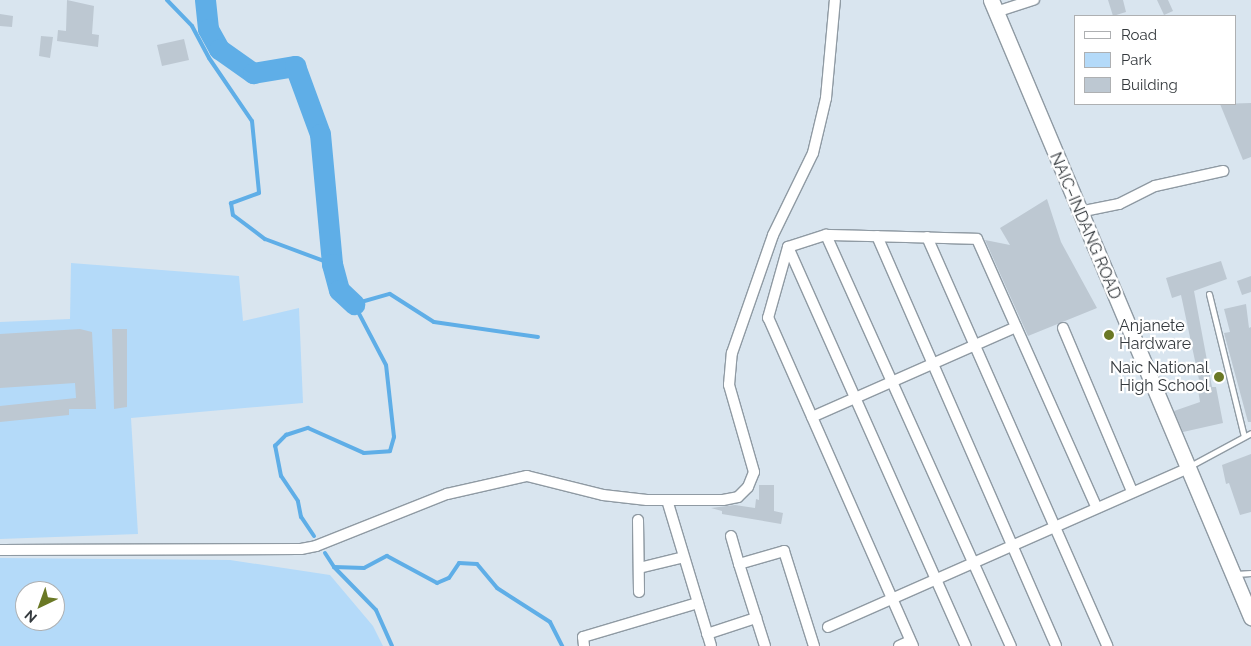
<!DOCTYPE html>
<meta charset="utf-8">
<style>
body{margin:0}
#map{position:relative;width:1251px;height:646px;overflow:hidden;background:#d9e5ef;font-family:Raleway,sans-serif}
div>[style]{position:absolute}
.green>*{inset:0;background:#b4daf9}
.stream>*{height:4px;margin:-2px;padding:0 2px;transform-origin:2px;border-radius:2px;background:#5faee7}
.river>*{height:21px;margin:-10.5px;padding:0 10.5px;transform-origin:10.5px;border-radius:10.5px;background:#5faee7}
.building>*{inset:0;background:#bdc8d2}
.roads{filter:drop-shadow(1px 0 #8f9aa3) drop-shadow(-1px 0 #8f9aa3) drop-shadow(0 1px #8f9aa3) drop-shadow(0 -1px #8f9aa3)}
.service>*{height:5px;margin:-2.5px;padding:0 2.5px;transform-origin:2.5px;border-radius:2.5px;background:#fff}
.minor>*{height:10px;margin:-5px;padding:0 5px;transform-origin:5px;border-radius:5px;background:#fff}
.secondary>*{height:15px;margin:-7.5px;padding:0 7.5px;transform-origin:7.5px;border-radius:7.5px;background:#fff}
.dots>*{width:14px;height:14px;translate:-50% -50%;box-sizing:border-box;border:2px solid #fff;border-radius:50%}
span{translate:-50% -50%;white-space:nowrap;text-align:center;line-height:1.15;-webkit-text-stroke:4.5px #fff;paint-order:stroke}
.street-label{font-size:16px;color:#353a3e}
.poi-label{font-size:16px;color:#353a3e}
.left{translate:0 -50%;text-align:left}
.right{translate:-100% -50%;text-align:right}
.legend{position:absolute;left:1074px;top:15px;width:162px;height:90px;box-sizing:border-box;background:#fff;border:1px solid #aeb0b2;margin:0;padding:6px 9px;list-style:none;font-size:15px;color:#353a3e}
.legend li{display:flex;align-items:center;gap:10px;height:25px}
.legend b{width:25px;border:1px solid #aeb0b2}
.north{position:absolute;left:15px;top:581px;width:50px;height:50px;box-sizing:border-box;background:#fff;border:1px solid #aeb0b2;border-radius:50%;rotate:222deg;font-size:14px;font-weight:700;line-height:20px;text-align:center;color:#353a3e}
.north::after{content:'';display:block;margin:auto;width:18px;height:22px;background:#6a7825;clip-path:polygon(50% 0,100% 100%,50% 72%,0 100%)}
</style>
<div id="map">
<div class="green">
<i style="clip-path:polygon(71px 263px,239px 276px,243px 321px,299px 308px,303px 403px,131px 418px,138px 534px,0 539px,0 322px,70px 319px)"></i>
<i style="clip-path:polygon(evenodd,0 558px,230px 560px,330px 575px,373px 626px,383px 646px,0 646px,0 558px,25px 591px,55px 591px,55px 621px,25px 621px,25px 591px)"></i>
</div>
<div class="stream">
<i style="left:167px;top:0;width:36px;rotate:46deg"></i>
<i style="left:192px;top:26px;width:36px;rotate:62deg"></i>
<i style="left:209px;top:58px;width:76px;rotate:55.7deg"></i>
<i style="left:252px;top:121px;width:72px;rotate:84.4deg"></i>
<i style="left:259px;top:193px;width:30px;rotate:160deg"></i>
<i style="left:231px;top:203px;width:12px;rotate:81deg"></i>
<i style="left:233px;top:215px;width:40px;rotate:37deg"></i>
<i style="left:265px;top:239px;width:72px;rotate:20.5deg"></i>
<i style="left:314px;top:536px;width:23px;rotate:-124deg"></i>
<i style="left:301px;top:517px;width:16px;rotate:-101deg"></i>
<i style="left:298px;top:501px;width:30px;rotate:-124deg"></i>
<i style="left:281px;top:476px;width:31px;rotate:-101deg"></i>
<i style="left:275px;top:446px;width:16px;rotate:-45deg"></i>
<i style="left:286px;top:435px;width:23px;rotate:-18deg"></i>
<i style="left:308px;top:428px;width:61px;rotate:24.1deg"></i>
<i style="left:364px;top:453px;width:26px;rotate:-4deg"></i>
<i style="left:390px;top:451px;width:15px;rotate:-74deg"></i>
<i style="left:394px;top:437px;width:72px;rotate:-96.3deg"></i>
<i style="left:386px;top:365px;width:69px;rotate:-117.7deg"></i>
<i style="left:354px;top:304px;width:37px;rotate:-16deg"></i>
<i style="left:390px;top:294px;width:52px;rotate:32.5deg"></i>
<i style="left:434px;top:322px;width:105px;rotate:8.2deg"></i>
<i style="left:325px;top:553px;width:17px;rotate:57deg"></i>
<i style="left:334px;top:567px;width:60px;rotate:45.7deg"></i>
<i style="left:376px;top:610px;width:39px;rotate:66deg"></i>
<i style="left:334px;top:567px;width:30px;rotate:2deg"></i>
<i style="left:364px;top:568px;width:26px;rotate:-28deg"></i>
<i style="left:387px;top:556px;width:57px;rotate:28.4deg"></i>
<i style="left:437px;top:583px;width:13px;rotate:-23deg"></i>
<i style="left:449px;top:578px;width:18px;rotate:-56deg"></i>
<i style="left:459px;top:563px;width:18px;rotate:3deg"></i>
<i style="left:477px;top:564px;width:31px;rotate:50deg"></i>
<i style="left:497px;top:588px;width:63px;rotate:32.7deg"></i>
<i style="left:550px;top:622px;width:27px;rotate:63deg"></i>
</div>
<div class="river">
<i style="left:205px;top:0;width:29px;rotate:84deg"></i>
<i style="left:208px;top:29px;width:23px;rotate:61deg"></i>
<i style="left:219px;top:49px;width:42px;rotate:35.2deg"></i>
<i style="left:253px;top:73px;width:43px;rotate:-9.5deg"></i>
<i style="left:295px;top:66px;width:72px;rotate:69.8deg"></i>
<i style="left:320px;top:134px;width:131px;rotate:84.7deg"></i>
<i style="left:332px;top:264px;width:27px;rotate:75deg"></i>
<i style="left:339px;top:290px;width:21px;rotate:43deg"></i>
</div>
<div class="building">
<i style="clip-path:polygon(67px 0,94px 6px,92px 34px,99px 35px,98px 47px,57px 41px,58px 30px,66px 31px)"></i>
<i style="clip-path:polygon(1108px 0,1123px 0,1126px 12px,1113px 16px)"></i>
<i style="clip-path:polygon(1157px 0,1168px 0,1173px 11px,1164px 15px)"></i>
<i style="clip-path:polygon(0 14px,13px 16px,12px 27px,0 26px)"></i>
<i style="clip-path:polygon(41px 36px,53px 37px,50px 58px,39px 56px)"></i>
<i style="clip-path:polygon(184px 39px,189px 60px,162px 66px,157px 45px)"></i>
<i style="clip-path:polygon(1251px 103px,1251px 157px,1243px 160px,1220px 104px)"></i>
<i style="clip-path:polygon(1047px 199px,1061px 242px,1097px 308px,1028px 336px,985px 240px,1010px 245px,1000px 228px)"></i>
<i style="clip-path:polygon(1221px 261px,1227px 279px,1194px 291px,1212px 387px,1216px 387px,1223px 423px,1183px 432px,1174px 411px,1200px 402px,1198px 390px,1201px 389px,1181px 295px,1172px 298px,1166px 278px)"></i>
<i style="clip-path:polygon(1251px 276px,1251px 292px,1242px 295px,1237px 281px)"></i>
<i style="clip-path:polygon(1246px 304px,1249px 328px,1251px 327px,1251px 422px,1248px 422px,1224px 333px,1230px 332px,1224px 309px)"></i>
<i style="clip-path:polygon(80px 329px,92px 332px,96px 409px,69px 409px,69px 415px,0 422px,0 406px,76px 398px,75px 383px,0 388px,0 334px)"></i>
<i style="clip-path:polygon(112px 329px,127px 329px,127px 407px,114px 409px)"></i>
<i style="clip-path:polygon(1251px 454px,1251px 512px,1240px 515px,1229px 483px,1226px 484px,1222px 465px)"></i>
<i style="clip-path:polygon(759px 485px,774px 485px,774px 511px,783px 513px,781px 524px,722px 514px,722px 511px,711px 508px,735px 505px,755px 508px,756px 499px,759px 500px)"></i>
</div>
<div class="roads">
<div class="service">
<i style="left:1209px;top:294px;width:146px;rotate:76.2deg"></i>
<i style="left:1190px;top:466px;width:69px;rotate:-28.4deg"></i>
<i style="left:1236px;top:574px;width:15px;rotate:-4deg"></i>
</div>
<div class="minor">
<i style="left:996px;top:12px;width:40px;rotate:-18deg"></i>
<i style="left:1079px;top:212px;width:41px;rotate:-11.3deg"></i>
<i style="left:1119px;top:204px;width:40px;rotate:-26.6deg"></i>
<i style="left:1155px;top:186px;width:70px;rotate:-12.4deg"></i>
<i style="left:826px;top:235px;width:451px;rotate:65.8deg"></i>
<i style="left:877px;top:236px;width:447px;rotate:66.4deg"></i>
<i style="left:927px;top:237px;width:447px;rotate:66.2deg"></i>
<i style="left:788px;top:247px;width:437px;rotate:66deg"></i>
<i style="left:1063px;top:328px;width:177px;rotate:67.1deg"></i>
<i style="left:812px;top:417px;width:223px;rotate:-23.8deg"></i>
<i style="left:667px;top:500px;width:152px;rotate:73.2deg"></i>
<i style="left:638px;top:520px;width:72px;rotate:89.2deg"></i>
<i style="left:731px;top:536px;width:29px;rotate:74deg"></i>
<i style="left:0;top:550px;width:301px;rotate:-0.2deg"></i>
<i style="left:301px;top:549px;width:15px;rotate:-11deg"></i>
<i style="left:316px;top:546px;width:141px;rotate:-21.7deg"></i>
<i style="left:447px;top:494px;width:82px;rotate:-12.7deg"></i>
<i style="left:527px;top:476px;width:78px;rotate:14deg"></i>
<i style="left:603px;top:495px;width:44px;rotate:6.5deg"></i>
<i style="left:647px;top:500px;width:76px"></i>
<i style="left:723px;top:500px;width:15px;rotate:-11deg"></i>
<i style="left:738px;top:497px;width:14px;rotate:-45deg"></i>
<i style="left:748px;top:487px;width:16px;rotate:-68deg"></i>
<i style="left:754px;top:472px;width:91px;rotate:-106deg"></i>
<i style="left:729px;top:385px;width:32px;rotate:-85deg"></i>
<i style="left:732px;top:353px;width:125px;rotate:-70.8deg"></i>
<i style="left:773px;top:235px;width:91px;rotate:-64deg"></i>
<i style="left:813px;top:153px;width:57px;rotate:-76.7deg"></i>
<i style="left:826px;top:98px;width:98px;rotate:-84.8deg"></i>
<i style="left:639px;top:568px;width:46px;rotate:-13.7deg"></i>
<i style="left:828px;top:627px;width:394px;rotate:-23.8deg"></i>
<i style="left:707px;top:634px;width:52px;rotate:-18.1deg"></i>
<i style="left:584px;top:646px;width:9px;rotate:-96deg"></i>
<i style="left:583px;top:637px;width:120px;rotate:-16.5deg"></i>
<i style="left:765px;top:646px;width:86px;rotate:-107.6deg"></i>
<i style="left:739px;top:564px;width:47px;rotate:-16.1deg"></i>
<i style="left:784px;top:551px;width:100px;rotate:72.5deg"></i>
<i style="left:899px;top:646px;width:12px;rotate:-24deg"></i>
<i style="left:913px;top:646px;width:359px;rotate:-113.8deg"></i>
<i style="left:768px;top:318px;width:74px;rotate:-74.3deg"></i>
<i style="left:788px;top:247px;width:40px;rotate:-18deg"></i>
<i style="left:826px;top:235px;width:151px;rotate:1.5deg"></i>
<i style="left:977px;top:239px;width:292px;rotate:66deg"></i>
</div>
<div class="secondary">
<i style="left:991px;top:0;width:670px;rotate:67.15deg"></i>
</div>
</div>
<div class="dots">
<i style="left:1109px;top:335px;background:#6a7825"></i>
<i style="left:1219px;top:377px;background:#6a7825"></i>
</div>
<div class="street-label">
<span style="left:1085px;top:226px;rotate:67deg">NAIC–INDANG ROAD</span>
</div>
<div class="poi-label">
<span class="left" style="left:1119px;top:335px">Anjanete<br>Hardware</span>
<span class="right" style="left:1209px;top:377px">Naic National<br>High School</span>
</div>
<ul class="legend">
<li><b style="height:6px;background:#fff"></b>Road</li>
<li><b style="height:14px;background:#b4daf9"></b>Park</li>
<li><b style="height:14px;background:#bdc8d2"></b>Building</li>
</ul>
<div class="north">N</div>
</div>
